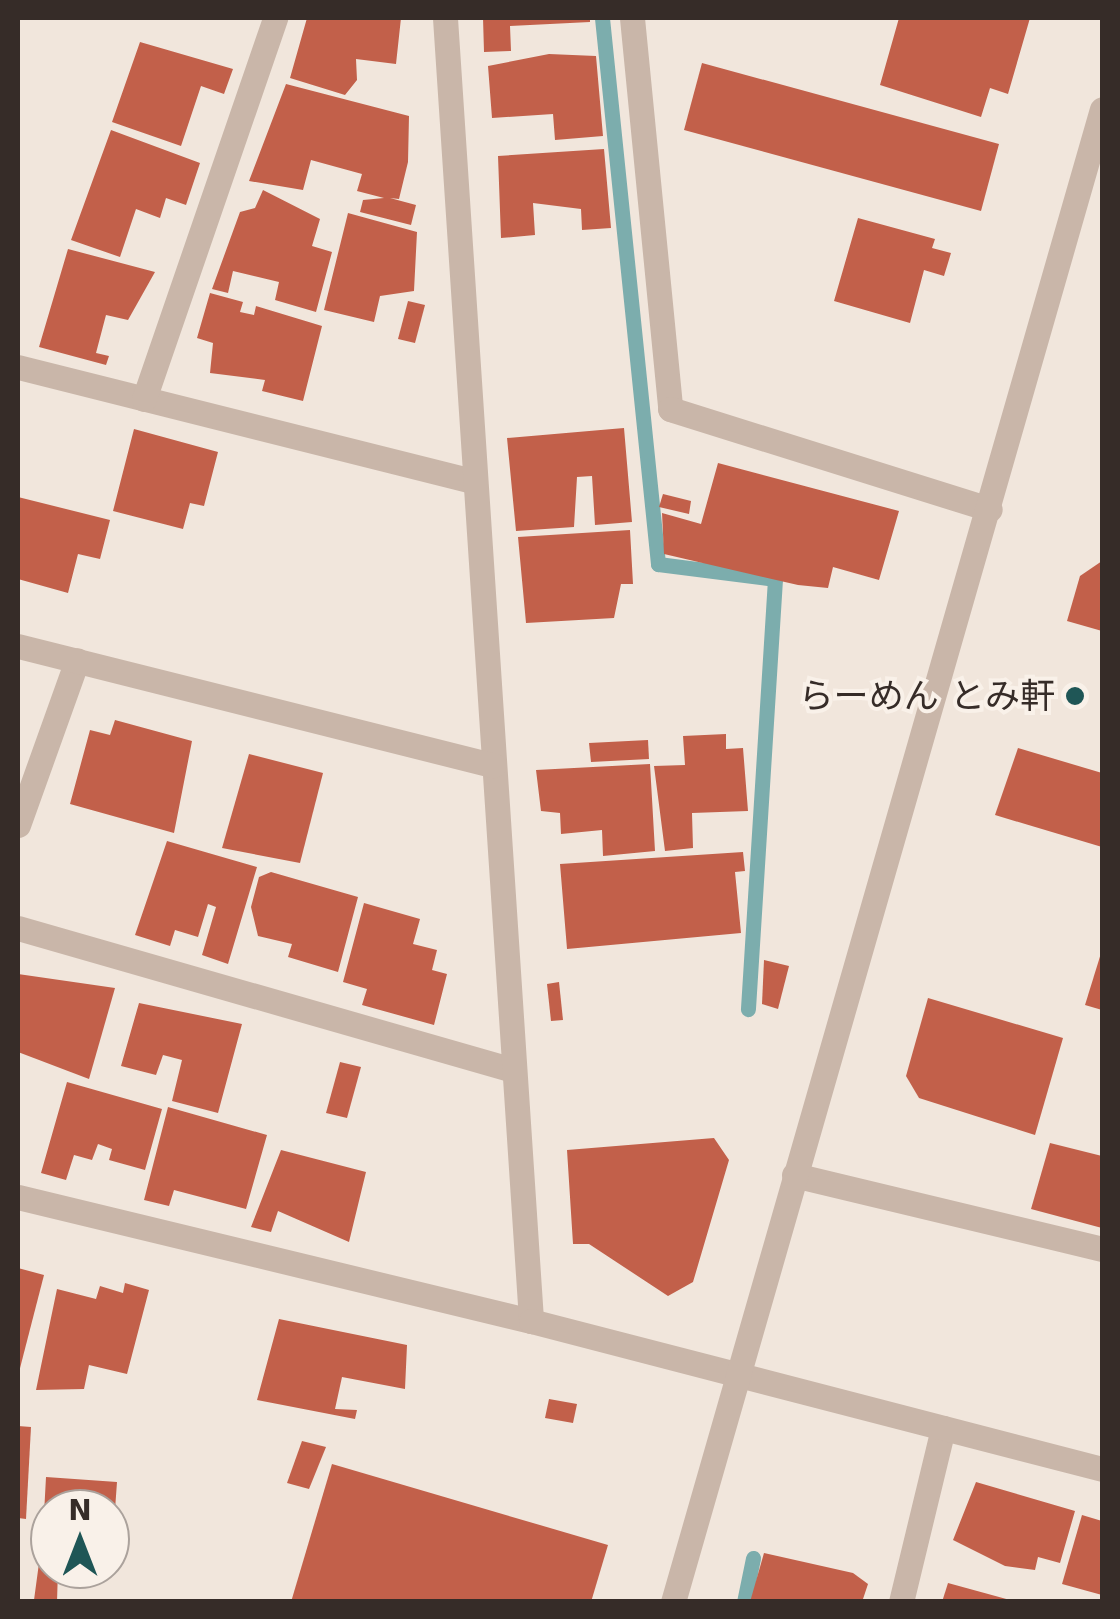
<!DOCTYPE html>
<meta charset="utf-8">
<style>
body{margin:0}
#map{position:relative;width:1120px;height:1619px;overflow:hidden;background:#f1e6dc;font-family:"DejaVu Sans","Noto Sans JP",sans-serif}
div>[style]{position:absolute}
.stream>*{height:15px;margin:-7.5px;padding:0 7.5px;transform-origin:7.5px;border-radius:7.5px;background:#7cadad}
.building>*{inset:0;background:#c2604a}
.minor>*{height:25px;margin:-12.5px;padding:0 12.5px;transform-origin:12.5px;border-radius:12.5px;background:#c9b6a9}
.tertiary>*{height:25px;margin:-12.5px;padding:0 12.5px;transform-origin:12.5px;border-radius:12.5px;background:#c9b6a9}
.dots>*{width:28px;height:28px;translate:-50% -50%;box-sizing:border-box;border:5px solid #f9f1e9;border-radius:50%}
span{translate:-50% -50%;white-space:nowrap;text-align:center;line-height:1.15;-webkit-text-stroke:8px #f9f1e9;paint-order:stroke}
.poi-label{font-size:35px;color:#362c28}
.right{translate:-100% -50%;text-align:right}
.frame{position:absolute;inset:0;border:20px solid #362c28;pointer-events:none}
.north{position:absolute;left:30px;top:1489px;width:100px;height:100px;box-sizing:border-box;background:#f9f1e9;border:2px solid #aba29c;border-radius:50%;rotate:0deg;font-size:28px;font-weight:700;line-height:40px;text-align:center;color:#362c28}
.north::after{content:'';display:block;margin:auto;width:35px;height:45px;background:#1f5656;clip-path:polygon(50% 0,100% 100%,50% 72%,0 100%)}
</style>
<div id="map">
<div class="stream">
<i style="left:602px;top:18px;width:549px;rotate:84.14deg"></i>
<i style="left:658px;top:564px;width:118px;rotate:7.3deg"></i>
<i style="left:775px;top:579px;width:431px;rotate:93.6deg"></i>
<i style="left:744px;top:1602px;width:45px;rotate:-78.4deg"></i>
</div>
<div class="building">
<i style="clip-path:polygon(307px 18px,401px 18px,396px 64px,356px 59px,357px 80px,345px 95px,290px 78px)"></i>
<i style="clip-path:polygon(483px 18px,590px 18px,590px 22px,510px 26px,511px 51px,484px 52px)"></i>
<i style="clip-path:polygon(899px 18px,1030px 18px,1008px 94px,990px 88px,981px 117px,880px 85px)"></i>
<i style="clip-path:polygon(140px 42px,233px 69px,224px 94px,201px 86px,181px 146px,112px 122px)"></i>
<i style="clip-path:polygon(549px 54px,596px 56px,603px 136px,555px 140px,553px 114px,492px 118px,488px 66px)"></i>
<i style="clip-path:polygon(702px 63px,999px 144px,981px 211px,684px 130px)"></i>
<i style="clip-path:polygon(286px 84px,409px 116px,408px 162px,399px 199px,390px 198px,416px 205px,411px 225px,360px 212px,363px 200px,384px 198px,357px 191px,362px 174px,311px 160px,303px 190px,249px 181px)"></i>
<i style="clip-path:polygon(111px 130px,200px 163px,186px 205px,166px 198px,160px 218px,136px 209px,120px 257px,71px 240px)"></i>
<i style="clip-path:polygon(604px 149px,611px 228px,582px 230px,581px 209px,533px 203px,535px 235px,501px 238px,498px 156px)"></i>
<i style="clip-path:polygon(263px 190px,320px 219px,312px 246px,332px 252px,316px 312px,275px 300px,279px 282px,233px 271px,228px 293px,212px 289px,240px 212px,255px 208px)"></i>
<i style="clip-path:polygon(348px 213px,417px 232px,414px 291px,380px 296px,374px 322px,324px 310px)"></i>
<i style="clip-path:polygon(858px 218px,935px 239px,932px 248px,951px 253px,944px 276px,924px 270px,910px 323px,834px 301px)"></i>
<i style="clip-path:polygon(68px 249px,155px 272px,128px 320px,106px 315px,96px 353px,109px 356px,106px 365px,39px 347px)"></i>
<i style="clip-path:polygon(210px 293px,243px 302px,240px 312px,254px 315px,256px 306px,322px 326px,303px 401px,262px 391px,265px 380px,210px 373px,213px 343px,197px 338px)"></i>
<i style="clip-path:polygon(408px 301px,425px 305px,415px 343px,398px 339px)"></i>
<i style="clip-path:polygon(624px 428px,632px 522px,595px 525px,592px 476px,577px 477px,574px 527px,516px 531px,507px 438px)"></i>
<i style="clip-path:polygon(134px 429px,218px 452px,204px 506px,190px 503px,183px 529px,113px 511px)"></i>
<i style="clip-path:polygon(718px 463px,899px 511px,879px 580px,833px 567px,828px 588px,798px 585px,664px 554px,662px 513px,701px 524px)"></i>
<i style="clip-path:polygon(663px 494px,691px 501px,689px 514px,659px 507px)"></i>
<i style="clip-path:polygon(18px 497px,110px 520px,100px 559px,78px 554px,68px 593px,18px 579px)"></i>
<i style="clip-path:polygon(630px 530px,633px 584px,621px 584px,614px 618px,526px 623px,518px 537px)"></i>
<i style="clip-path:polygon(1102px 561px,1102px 631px,1067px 621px,1080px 576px)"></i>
<i style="clip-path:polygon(115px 720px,192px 741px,174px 833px,70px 804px,90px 730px,110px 735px)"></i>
<i style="clip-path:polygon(726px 734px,726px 749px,743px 748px,748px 811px,692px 813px,693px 848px,665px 851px,654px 766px,685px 765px,683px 736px)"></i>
<i style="clip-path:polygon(648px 740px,649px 759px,591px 762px,589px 743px)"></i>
<i style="clip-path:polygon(1018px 748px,1102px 773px,1102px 847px,995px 815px)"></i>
<i style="clip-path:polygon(249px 754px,323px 773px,300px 863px,222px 848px)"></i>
<i style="clip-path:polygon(650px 764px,655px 851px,603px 856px,602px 830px,561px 834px,560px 813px,541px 811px,536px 770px)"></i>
<i style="clip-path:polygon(167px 841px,257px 867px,228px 964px,202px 955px,216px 907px,208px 904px,198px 937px,175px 930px,170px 946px,135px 935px)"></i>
<i style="clip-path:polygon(743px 852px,745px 871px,735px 872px,741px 933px,567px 949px,560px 864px)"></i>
<i style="clip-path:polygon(271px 872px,358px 897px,338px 972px,288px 957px,292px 944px,258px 936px,251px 907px,259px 877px)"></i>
<i style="clip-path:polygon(364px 903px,420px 919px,413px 944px,437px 950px,432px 970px,447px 974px,434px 1025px,362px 1005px,367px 989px,343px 982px)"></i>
<i style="clip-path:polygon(1102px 950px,1102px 1010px,1085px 1005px)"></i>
<i style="clip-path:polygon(764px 960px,789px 966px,778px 1009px,762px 1004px)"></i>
<i style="clip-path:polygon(18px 974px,115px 988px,89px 1079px,18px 1052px)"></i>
<i style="clip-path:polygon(559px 982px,563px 1020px,551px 1021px,547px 984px)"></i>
<i style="clip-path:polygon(928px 998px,1063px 1038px,1035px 1135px,919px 1098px,906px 1076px)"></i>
<i style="clip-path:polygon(139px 1003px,242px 1024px,218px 1113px,172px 1101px,182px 1060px,163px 1055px,156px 1075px,121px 1066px)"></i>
<i style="clip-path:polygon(340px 1062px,361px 1067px,347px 1118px,326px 1113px)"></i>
<i style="clip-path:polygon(67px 1082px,162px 1109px,145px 1170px,109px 1160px,112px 1149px,98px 1144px,92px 1160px,74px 1155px,66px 1180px,41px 1173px)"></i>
<i style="clip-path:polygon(168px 1107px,267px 1135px,246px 1209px,174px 1190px,169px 1206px,144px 1200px)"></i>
<i style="clip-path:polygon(714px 1138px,729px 1160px,693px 1282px,668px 1296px,589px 1244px,573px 1244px,567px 1150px)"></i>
<i style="clip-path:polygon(1050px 1143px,1102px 1156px,1102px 1228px,1031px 1209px)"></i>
<i style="clip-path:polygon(281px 1150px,366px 1172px,349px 1242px,278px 1211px,271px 1232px,251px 1227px)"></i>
<i style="clip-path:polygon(18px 1268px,44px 1275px,19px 1372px,18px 1372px)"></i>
<i style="clip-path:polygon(125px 1283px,149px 1290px,127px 1374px,89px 1365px,84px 1389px,36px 1390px,57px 1289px,96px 1299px,100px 1286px,123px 1293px)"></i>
<i style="clip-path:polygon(279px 1319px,407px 1345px,405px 1389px,342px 1377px,335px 1409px,357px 1410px,355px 1419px,257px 1400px)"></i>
<i style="clip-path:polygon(549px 1399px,577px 1404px,573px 1423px,545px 1418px)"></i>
<i style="clip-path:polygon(18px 1426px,31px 1427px,26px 1519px,18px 1518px)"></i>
<i style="clip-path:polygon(302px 1441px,326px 1447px,309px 1489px,287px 1483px)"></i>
<i style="clip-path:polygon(332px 1464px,608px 1545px,591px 1602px,291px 1602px)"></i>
<i style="clip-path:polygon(46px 1477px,117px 1482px,113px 1538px,110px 1509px,44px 1514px)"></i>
<i style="clip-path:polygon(976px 1482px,1075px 1511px,1060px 1563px,1038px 1557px,1035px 1570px,1005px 1566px,953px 1540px)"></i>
<i style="clip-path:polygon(1082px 1515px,1102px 1521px,1102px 1595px,1062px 1584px)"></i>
<i style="clip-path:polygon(44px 1526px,50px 1569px,58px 1569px,57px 1602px,34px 1600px)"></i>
<i style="clip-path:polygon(764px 1553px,853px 1573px,868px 1584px,862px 1602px,750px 1602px)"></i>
<i style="clip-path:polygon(65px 1569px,110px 1569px,110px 1575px)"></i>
<i style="clip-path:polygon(948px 1583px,1010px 1600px,1010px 1602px,942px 1602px)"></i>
</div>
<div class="minor">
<i style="left:632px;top:18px;width:393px;rotate:84.4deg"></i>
<i style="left:670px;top:409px;width:335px;rotate:17.4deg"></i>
<i style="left:18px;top:367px;width:471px;rotate:14.1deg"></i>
<i style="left:144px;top:399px;width:403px;rotate:-71deg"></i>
<i style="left:18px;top:825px;width:175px;rotate:-70.3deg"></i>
<i style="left:18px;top:928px;width:515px;rotate:16.01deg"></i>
<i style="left:794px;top:1175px;width:317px;rotate:13.5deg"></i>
<i style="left:18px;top:1197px;width:528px;rotate:13.59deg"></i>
<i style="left:901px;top:1602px;width:179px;rotate:-76.4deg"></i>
</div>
<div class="tertiary">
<i style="left:445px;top:18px;width:1306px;rotate:86.22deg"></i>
<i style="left:531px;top:1321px;width:590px;rotate:14.53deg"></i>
<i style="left:18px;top:646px;width:490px;rotate:14.1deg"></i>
<i style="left:673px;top:1602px;width:1553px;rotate:-73.97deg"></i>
</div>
<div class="dots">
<i style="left:1075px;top:696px;background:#1f5656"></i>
</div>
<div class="poi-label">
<span class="right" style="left:1055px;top:696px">らーめん とみ軒</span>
</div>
<div class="frame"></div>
<div class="north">N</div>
</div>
